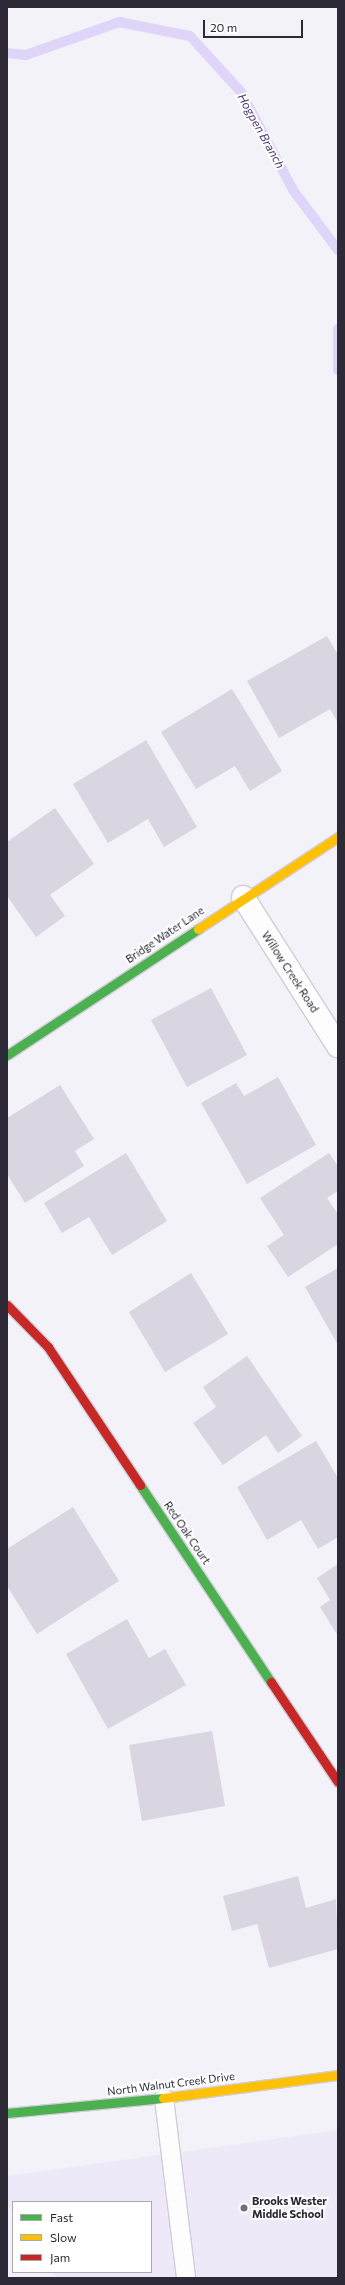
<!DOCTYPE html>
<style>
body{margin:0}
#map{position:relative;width:345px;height:2285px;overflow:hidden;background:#f3f2f8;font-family:Commissioner,sans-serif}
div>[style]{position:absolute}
.built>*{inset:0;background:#ede9f9}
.stream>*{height:10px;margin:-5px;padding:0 5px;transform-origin:5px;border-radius:5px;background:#dfd5f9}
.building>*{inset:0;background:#d9d5e1}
.roads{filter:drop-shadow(1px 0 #d0ced7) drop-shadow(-1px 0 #d0ced7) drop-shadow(0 1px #d0ced7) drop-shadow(0 -1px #d0ced7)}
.lane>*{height:18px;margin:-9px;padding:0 9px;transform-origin:9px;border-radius:9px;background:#fdfdfe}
.street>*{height:22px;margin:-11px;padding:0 11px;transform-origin:11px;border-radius:11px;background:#fdfdfe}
.fast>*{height:9px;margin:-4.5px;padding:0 4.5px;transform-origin:4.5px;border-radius:4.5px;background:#4caf50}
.slow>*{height:9px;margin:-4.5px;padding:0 4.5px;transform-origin:4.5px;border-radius:4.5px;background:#ffc107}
.jam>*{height:9px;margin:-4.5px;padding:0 4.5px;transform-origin:4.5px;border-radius:4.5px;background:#c62828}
.dots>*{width:11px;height:11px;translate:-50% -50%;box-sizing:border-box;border:2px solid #fff;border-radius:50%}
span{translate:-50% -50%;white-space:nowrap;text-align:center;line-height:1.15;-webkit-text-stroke:4px #fff;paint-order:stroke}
.street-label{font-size:11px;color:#2d2936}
.poi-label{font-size:11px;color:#2d2936;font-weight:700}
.left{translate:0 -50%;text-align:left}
.water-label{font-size:12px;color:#503b78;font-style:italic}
.frame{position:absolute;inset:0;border:8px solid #2d2936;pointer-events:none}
.legend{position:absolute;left:12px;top:2201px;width:140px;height:72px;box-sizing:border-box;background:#fff;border:1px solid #aba9af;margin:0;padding:5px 7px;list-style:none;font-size:12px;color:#2d2936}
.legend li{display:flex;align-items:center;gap:8px;height:20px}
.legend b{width:20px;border:1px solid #aba9af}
.scale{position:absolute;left:203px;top:20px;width:100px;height:18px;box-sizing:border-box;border:2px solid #2d2936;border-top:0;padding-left:5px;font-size:12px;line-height:14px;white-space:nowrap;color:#2d2936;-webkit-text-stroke:3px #fff;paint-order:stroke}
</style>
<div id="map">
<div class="built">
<i style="clip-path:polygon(338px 2130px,338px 2278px,57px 2278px,53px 2272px,151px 2272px,151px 2202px,13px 2202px,13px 2213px,7px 2204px,7px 2176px)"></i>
</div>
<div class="stream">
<i style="left:7px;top:53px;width:19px;rotate:6deg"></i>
<i style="left:26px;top:55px;width:99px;rotate:-19.5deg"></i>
<i style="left:119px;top:22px;width:72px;rotate:11.2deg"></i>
<i style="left:190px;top:36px;width:76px;rotate:47.7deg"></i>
<i style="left:241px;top:92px;width:111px;rotate:62deg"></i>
<i style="left:293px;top:190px;width:75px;rotate:53.1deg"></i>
<i style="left:338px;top:329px;width:41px;rotate:90deg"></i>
</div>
<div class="building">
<i style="clip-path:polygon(327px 636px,338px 655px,338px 723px,330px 709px,279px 738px,247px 681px)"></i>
<i style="clip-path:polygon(232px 689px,282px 771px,250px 791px,235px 766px,196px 789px,161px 732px)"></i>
<i style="clip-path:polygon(146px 740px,197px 827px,164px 847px,148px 819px,108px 843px,73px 784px)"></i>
<i style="clip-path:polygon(55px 808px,94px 864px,50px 895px,65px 916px,36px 937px,7px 896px,7px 842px)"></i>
<i style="clip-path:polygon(211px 988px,247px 1055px,187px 1087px,151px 1020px)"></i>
<i style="clip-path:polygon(278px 1077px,316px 1145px,247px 1184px,201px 1103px,236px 1083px,244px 1096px)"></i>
<i style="clip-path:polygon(60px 1085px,94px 1139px,75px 1151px,84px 1166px,25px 1203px,7px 1174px,7px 1118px)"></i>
<i style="clip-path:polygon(126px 1153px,167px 1221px,112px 1255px,89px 1217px,62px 1233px,44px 1203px)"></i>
<i style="clip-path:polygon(329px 1153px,338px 1166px,338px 1191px,327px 1198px,338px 1214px,338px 1244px,288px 1277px,267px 1246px,284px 1235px,260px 1198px)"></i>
<i style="clip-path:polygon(338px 1268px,338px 1345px,305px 1287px)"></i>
<i style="clip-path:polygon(191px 1273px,228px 1334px,165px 1372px,129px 1312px)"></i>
<i style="clip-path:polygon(247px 1356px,302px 1436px,278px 1453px,266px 1435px,223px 1465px,193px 1423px,216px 1407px,203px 1387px)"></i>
<i style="clip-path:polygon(316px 1441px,338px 1478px,338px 1537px,318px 1549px,301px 1520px,267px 1540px,237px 1487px)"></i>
<i style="clip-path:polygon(73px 1507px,119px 1581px,37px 1634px,7px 1586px,7px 1549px)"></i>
<i style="clip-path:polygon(338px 1564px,338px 1636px,320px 1607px,330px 1600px,317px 1578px)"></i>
<i style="clip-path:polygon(127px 1619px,149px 1658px,165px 1649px,186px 1685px,108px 1729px,66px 1654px)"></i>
<i style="clip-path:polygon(212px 1731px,225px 1806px,142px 1821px,129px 1745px)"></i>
<i style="clip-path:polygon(298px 1876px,306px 1908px,336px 1899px,338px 1949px,269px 1968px,257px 1924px,232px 1931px,223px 1896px)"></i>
</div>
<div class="roads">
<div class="lane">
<i style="left:164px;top:2098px;width:181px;rotate:83deg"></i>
</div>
<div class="street">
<i style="left:243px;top:897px;width:177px;rotate:57.5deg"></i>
</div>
<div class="fast">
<i style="left:7px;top:1055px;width:229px;rotate:-33.4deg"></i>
<i style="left:140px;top:1485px;width:237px;rotate:56.4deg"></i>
<i style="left:7px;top:2113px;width:157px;rotate:-5.5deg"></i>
</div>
<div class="slow">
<i style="left:198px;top:929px;width:168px;rotate:-33.3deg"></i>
<i style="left:163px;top:2098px;width:177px;rotate:-7.5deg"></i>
</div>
<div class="jam">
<i style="left:7px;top:1305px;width:59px;rotate:45.7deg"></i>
<i style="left:48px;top:1347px;width:166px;rotate:56.3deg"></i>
<i style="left:271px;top:1682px;width:120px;rotate:56.2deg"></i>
</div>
</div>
<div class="dots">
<i style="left:244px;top:2208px;background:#726f7a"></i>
</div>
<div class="street-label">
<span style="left:165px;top:935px;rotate:-34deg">Bridge Water Lane</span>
<span style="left:290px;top:972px;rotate:57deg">Willow Creek Road</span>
<span style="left:187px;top:1533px;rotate:56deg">Red Oak Court</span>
<span style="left:171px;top:2084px;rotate:-7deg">North Walnut Creek Drive</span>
</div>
<div class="poi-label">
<span class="left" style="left:252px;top:2208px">Brooks Wester<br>Middle School</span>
</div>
<div class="water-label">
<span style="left:261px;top:131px;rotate:61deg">Hogpen Branch</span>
</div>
<div class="frame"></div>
<ul class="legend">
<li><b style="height:5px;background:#4caf50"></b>Fast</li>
<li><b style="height:5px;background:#ffc107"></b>Slow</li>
<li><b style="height:5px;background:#c62828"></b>Jam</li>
</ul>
<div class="scale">20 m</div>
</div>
